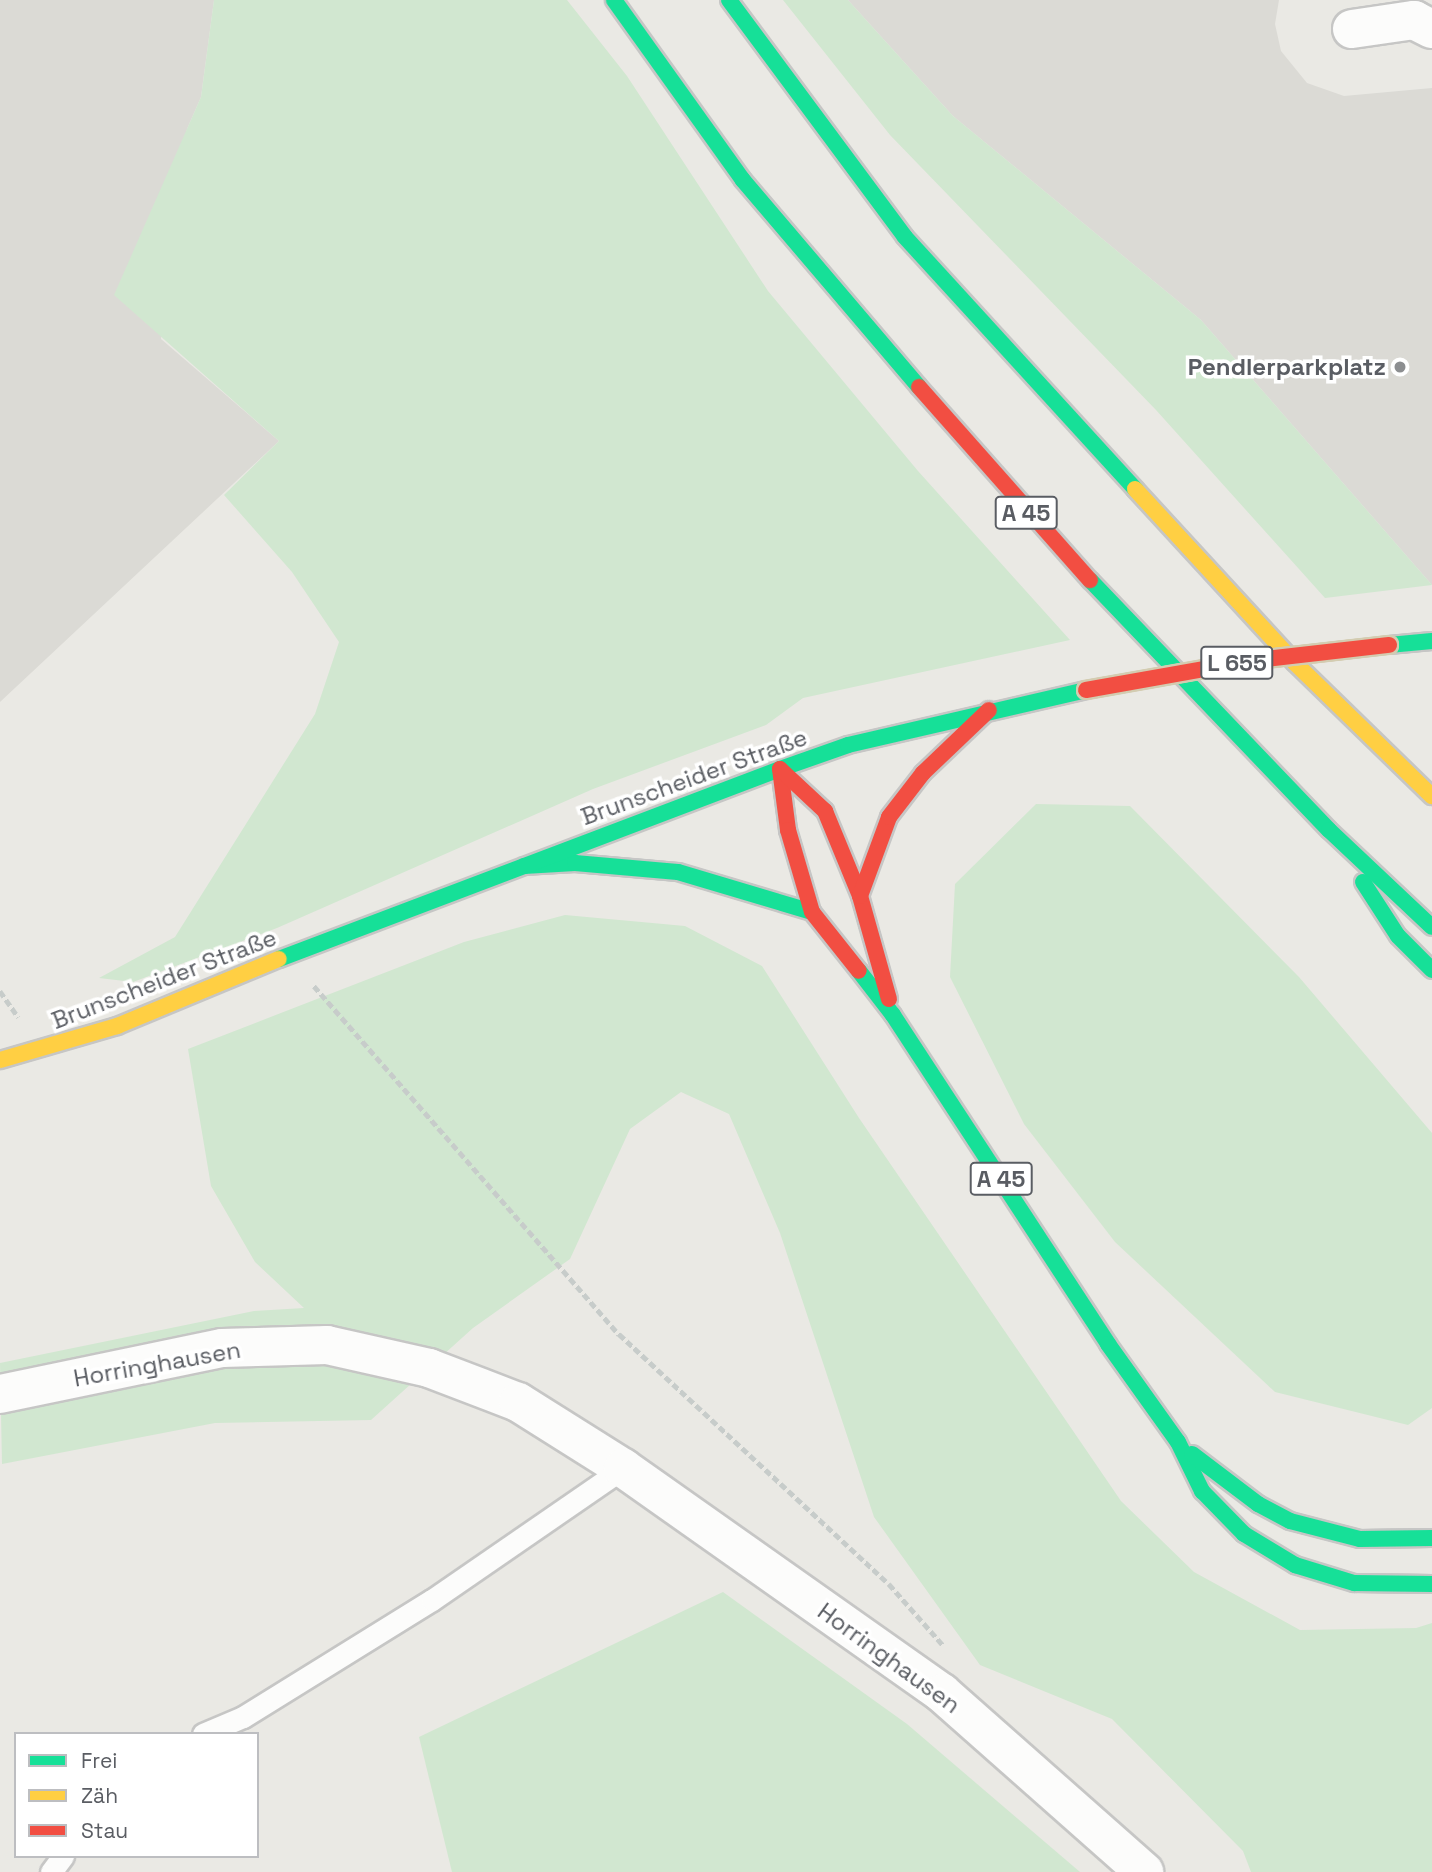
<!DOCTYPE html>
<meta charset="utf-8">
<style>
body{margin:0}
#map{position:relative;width:1432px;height:1872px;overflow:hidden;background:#eae9e4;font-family:"Space Grotesk",sans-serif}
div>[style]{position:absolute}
.industrial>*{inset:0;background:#dbdad5}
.green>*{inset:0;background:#d1e7d0}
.path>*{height:4.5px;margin-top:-2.25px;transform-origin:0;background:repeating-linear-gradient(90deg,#c7ccca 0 7px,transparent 0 10.5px)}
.roads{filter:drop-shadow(2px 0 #c6c6c5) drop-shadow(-2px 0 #c6c6c5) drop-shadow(0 2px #c6c6c5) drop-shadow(0 -2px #c6c6c5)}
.lane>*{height:21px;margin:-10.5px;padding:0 10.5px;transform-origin:10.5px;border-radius:10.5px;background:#fcfcfb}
.street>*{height:38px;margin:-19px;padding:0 19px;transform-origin:19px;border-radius:19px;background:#fcfcfb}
.fast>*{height:16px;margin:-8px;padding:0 8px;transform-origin:8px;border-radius:8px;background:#16e098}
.slow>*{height:16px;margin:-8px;padding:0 8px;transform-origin:8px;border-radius:8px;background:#ffcf43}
.jam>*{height:16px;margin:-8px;padding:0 8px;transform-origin:8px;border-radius:8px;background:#f24e42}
.bridges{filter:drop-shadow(2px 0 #d3ccb1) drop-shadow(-2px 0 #d3ccb1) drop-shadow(0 2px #d3ccb1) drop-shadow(0 -2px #d3ccb1)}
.jam-bridge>*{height:16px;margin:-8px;padding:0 8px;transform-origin:8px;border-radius:8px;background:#f24e42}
.dots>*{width:19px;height:19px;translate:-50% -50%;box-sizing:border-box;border:4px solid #fff;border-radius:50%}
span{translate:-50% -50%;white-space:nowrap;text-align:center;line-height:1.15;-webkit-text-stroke:7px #fff;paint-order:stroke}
.shield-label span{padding:2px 5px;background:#fff;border:2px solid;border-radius:5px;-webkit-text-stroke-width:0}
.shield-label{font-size:23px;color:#5a5d63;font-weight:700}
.poi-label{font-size:24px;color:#5a5d63;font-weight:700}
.right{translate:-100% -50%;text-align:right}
.street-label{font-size:24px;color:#5a5d63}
.legend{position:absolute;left:14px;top:1732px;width:245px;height:126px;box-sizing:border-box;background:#fff;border:2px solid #bdbec1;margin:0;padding:9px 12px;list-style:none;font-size:21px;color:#5a5d63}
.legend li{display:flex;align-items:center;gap:14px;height:35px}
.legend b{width:35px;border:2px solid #bdbec1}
</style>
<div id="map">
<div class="industrial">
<i style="clip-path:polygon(0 0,214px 0,201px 97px,187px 129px,161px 339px,279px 441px,0 702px)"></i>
<i style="clip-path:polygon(848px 0,1279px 0,1275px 24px,1281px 51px,1307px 83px,1344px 96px,1432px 88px,1432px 585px,1201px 320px,953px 116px)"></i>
</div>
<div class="green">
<i style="clip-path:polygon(214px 0,567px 0,627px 76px,768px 291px,918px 471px,1070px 640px,803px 698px,766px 725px,593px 789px,277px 928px,133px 982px,99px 978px,175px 937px,315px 714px,339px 642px,292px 572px,224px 495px,279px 441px,114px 295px,201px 97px)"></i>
<i style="clip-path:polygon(783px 0,848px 0,953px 116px,1201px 320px,1432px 585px,1325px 598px,1156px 410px,890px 135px)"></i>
<i style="clip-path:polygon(1036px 804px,1130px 806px,1299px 977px,1432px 1133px,1432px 1408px,1408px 1425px,1275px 1392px,1115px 1242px,1024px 1124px,950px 977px,955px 884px)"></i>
<i style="clip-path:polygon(565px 915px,685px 926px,762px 966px,859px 1118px,1121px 1501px,1194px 1572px,1300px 1630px,1416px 1628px,1432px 1623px,1432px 1872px,1251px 1872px,1243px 1851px,1112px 1719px,980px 1665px,874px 1517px,780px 1233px,729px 1114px,681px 1092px,630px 1129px,570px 1259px,473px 1328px,371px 1420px,215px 1423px,2px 1464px,0 1363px,254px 1311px,304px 1308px,255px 1262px,211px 1186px,188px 1049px,464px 942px)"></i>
<i style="clip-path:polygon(723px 1592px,907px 1724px,1080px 1872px,452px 1872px,419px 1737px)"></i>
</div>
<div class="path">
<i style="left:314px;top:986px;width:463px;rotate:48.8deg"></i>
<i style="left:619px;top:1334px;width:368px;rotate:42.8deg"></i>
<i style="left:889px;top:1584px;width:81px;rotate:48.5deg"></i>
<i style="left:0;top:991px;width:32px;rotate:55deg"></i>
</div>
<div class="roads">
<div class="lane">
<i style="left:203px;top:1734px;width:43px;rotate:-23deg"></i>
<i style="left:243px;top:1717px;width:222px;rotate:-31.8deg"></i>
<i style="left:432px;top:1600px;width:232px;rotate:-34.6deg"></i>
<i style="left:51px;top:1872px;width:20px;rotate:-53deg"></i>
</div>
<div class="street">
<i style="left:1352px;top:29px;width:63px;rotate:-8.3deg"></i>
<i style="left:1414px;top:20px;width:20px;rotate:27deg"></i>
<i style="left:0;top:1394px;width:227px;rotate:-11.7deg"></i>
<i style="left:222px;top:1348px;width:105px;rotate:-1.6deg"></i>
<i style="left:327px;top:1345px;width:105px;rotate:12.7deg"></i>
<i style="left:429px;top:1368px;width:95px;rotate:20.9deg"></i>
<i style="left:518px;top:1402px;width:124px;rotate:32.2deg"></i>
<i style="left:623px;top:1468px;width:390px;rotate:35.2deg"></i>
<i style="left:942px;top:1693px;width:270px;rotate:41.5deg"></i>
</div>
<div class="fast">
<i style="left:614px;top:0;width:220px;rotate:54.4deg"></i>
<i style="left:742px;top:179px;width:273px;rotate:49.6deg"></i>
<i style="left:729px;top:0;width:295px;rotate:53.4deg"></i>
<i style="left:905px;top:237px;width:341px;rotate:47.6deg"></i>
<i style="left:1090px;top:580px;width:346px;rotate:46.3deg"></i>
<i style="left:1329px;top:830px;width:141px;rotate:43.3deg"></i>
<i style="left:1389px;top:645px;width:43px;rotate:-5.3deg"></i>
<i style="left:780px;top:769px;width:72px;rotate:-19.4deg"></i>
<i style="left:848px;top:745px;width:244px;rotate:-13deg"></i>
<i style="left:524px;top:866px;width:51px;rotate:-3.4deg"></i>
<i style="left:575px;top:863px;width:103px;rotate:5deg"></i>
<i style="left:678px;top:872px;width:140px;rotate:16.6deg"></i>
<i style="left:1363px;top:882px;width:64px;rotate:57.1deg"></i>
<i style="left:1398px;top:936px;width:48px;rotate:45deg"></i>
<i style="left:279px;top:959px;width:536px;rotate:-20.77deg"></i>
<i style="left:859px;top:971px;width:56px;rotate:52.3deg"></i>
<i style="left:893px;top:1015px;width:393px;rotate:56.8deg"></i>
<i style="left:1108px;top:1344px;width:120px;rotate:54.5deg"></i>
<i style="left:1178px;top:1442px;width:55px;rotate:63.9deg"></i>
<i style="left:1202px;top:1491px;width:60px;rotate:45.7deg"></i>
<i style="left:1244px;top:1534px;width:60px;rotate:31.3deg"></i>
<i style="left:1295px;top:1565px;width:62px;rotate:17deg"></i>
<i style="left:1354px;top:1583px;width:78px;rotate:0.7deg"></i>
<i style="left:1192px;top:1454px;width:83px;rotate:37.1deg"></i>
<i style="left:1258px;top:1504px;width:36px;rotate:28deg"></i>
<i style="left:1290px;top:1521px;width:72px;rotate:14.4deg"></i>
<i style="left:1360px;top:1539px;width:72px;rotate:-0.8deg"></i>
</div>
<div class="slow">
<i style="left:1135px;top:489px;width:236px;rotate:47.4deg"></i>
<i style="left:1295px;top:663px;width:191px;rotate:44.2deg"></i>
<i style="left:0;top:1060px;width:122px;rotate:-16.2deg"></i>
<i style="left:117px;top:1026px;width:175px;rotate:-22.5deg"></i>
</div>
<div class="jam">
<i style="left:919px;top:387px;width:258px;rotate:48.5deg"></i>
<i style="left:780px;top:769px;width:62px;rotate:82.5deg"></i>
<i style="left:788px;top:830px;width:85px;rotate:73.7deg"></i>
<i style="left:812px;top:912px;width:75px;rotate:51.5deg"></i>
<i style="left:780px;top:769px;width:62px;rotate:43deg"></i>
<i style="left:825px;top:811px;width:92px;rotate:67.6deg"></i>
<i style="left:860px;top:896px;width:107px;rotate:74.3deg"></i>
<i style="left:860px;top:896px;width:84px;rotate:-69.8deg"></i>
<i style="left:889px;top:817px;width:56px;rotate:-52.3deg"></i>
<i style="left:923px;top:773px;width:91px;rotate:-43.7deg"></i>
</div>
</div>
<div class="bridges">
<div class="jam-bridge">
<i style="left:1086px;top:690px;width:165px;rotate:-10.1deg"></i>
<i style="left:1248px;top:661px;width:142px;rotate:-6.5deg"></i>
</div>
</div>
<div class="dots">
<i style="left:1400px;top:367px;background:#8c8e90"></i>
</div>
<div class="shield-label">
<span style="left:1026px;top:513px">A 45</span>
<span style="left:1237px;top:663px">L 655</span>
<span style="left:1001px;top:1179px">A 45</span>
</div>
<div class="poi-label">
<span class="right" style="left:1386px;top:367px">Pendlerparkplatz</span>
</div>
<div class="street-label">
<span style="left:694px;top:777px;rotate:-20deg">Brunscheider Straße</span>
<span style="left:164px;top:979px;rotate:-21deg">Brunscheider Straße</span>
<span style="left:157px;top:1364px;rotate:-10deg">Horringhausen</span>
<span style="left:889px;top:1658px;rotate:36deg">Horringhausen</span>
</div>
<ul class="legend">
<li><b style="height:9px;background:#16e098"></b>Frei</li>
<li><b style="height:9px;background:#ffcf43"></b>Zäh</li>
<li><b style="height:9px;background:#f24e42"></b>Stau</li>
</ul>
</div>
